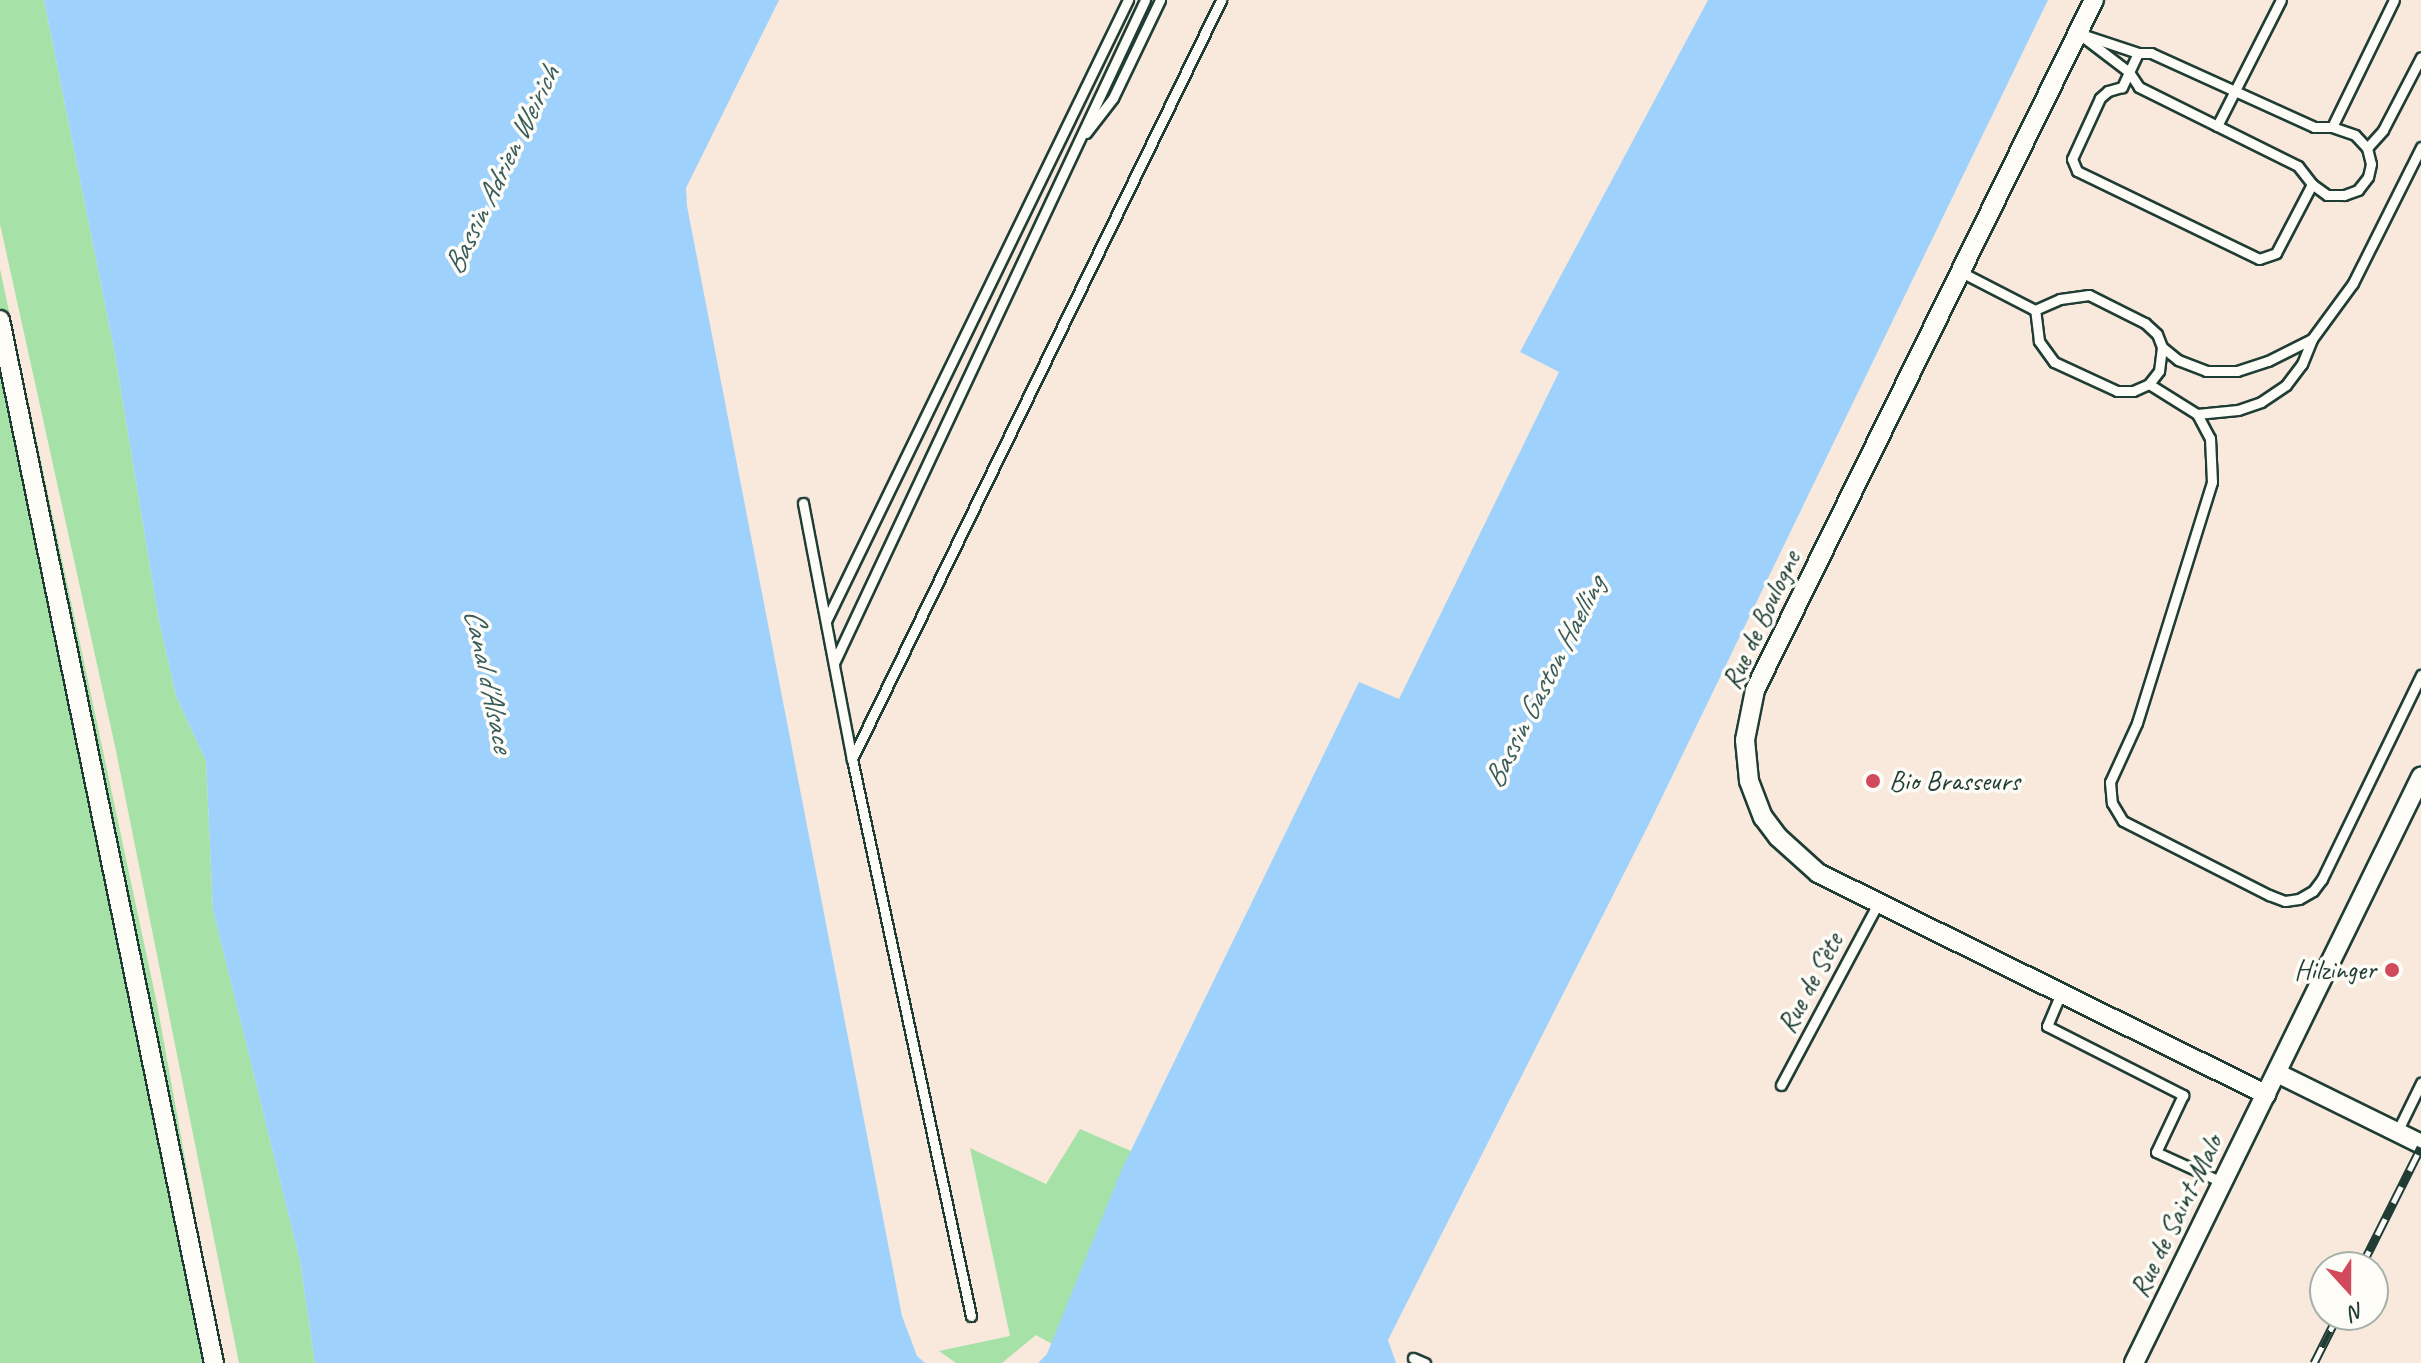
<!DOCTYPE html>
<meta charset="utf-8">
<style>
body{margin:0}
#map{position:relative;width:2421px;height:1363px;overflow:hidden;background:#f8e9dc;font-family:Caveat,sans-serif}
div>[style]{position:absolute}
.green>*{inset:0;background:#a6e1a7}
.water>*{inset:0;background:#9ed2fc}
.roads{filter:drop-shadow(2px 0 #1f3d34) drop-shadow(-2px 0 #1f3d34) drop-shadow(0 2px #1f3d34) drop-shadow(0 -2px #1f3d34)}
.lane>*{height:9px;margin:-4.5px;padding:0 4.5px;transform-origin:4.5px;border-radius:4.5px;background:#fdfcf7}
.street>*{height:18px;margin:-9px;padding:0 9px;transform-origin:9px;border-radius:9px;background:#fdfcf7}
.rail>*{height:9px;margin-top:-4.5px;transform-origin:0;background:repeating-linear-gradient(90deg,#fdfcf7 0 18px,#1f3d34 0 36px);box-sizing:border-box;border-block:2px solid #1f3d34}
.dots>*{width:22px;height:22px;translate:-50% -50%;box-sizing:border-box;border:4px solid #fdfcf7;border-radius:50%}
span{translate:-50% -50%;white-space:nowrap;text-align:center;line-height:1.15;-webkit-text-stroke:7px #fdfcf7;paint-order:stroke}
.street-label{font-size:28px;color:#1f3d34}
.poi-label{font-size:28px;color:#1f3d34}
.left{translate:0 -50%;text-align:left}
.right{translate:-100% -50%;text-align:right}
.water-label{font-size:30px;color:#385b5c;font-style:italic}
.north{position:absolute;left:2309px;top:1251px;width:80px;height:80px;box-sizing:border-box;background:#fdfcf7;border:2px solid #a4b0a9;border-radius:50%;rotate:159deg;font-size:22px;font-weight:700;line-height:32px;text-align:center;color:#1f3d34}
.north::after{content:'';display:block;margin:auto;width:28px;height:36px;background:#d1495b;clip-path:polygon(50% 0,100% 100%,50% 72%,0 100%)}
</style>
<div id="map">
<div class="green">
<i style="clip-path:polygon(0 0,44px 0,115px 354px,159px 621px,176px 696px,206px 761px,213px 910px,300px 1261px,315px 1363px,239px 1363px,115px 746px,0 224px)"></i>
<i style="clip-path:polygon(0 269px,157px 1004px,222px 1363px,0 1363px)"></i>
<i style="clip-path:polygon(1080px 1129px,1131px 1151px,1052px 1344px,1036px 1335px,1002px 1363px,956px 1363px,939px 1351px,1010px 1336px,970px 1148px,1046px 1184px)"></i>
</div>
<div class="water">
<i style="clip-path:polygon(44px 0,779px 0,686px 188px,687px 206px,902px 1316px,917px 1356px,925px 1363px,315px 1363px,300px 1261px,213px 910px,206px 761px,176px 696px,159px 621px,115px 354px)"></i>
<i style="clip-path:polygon(1708px 0,2048px 0,1648px 826px,1388px 1340px,1396px 1363px,1038px 1363px,1047px 1354px,1121px 1171px,1359px 682px,1399px 699px,1559px 372px,1520px 352px)"></i>
</div>
<div class="roads">
<div class="lane">
<i style="left:2078px;top:33px;width:63px;rotate:18.4deg"></i>
<i style="left:2138px;top:53px;width:13px"></i>
<i style="left:2151px;top:53px;width:179px;rotate:24.4deg"></i>
<i style="left:2314px;top:127px;width:18px"></i>
<i style="left:2332px;top:127px;width:24px;rotate:19deg"></i>
<i style="left:2355px;top:135px;width:18px;rotate:47deg"></i>
<i style="left:2367px;top:148px;width:16px;rotate:76deg"></i>
<i style="left:2371px;top:164px;width:13px;rotate:103deg"></i>
<i style="left:2368px;top:177px;width:16px;rotate:128deg"></i>
<i style="left:2358px;top:190px;width:15px;rotate:160deg"></i>
<i style="left:2344px;top:195px;width:17px;rotate:180deg"></i>
<i style="left:2327px;top:195px;width:19px;rotate:-144deg"></i>
<i style="left:2312px;top:184px;width:23px;rotate:-128deg"></i>
<i style="left:2298px;top:166px;width:178px;rotate:-153.6deg"></i>
<i style="left:2139px;top:87px;width:18px;rotate:-124deg"></i>
<i style="left:2129px;top:72px;width:64px;rotate:-142.6deg"></i>
<i style="left:2138px;top:53px;width:38px;rotate:115deg"></i>
<i style="left:2122px;top:87px;width:15px;rotate:164deg"></i>
<i style="left:2108px;top:91px;width:11px;rotate:139deg"></i>
<i style="left:2100px;top:98px;width:67px;rotate:114.7deg"></i>
<i style="left:2072px;top:159px;width:13px;rotate:67deg"></i>
<i style="left:2077px;top:171px;width:202px;rotate:25.8deg"></i>
<i style="left:2259px;top:259px;width:18px;rotate:-19deg"></i>
<i style="left:2276px;top:253px;width:78px;rotate:-62.4deg"></i>
<i style="left:2217px;top:126px;width:141px;rotate:-63.1deg"></i>
<i style="left:2332px;top:127px;width:141px;rotate:-64deg"></i>
<i style="left:1086px;top:133px;width:44px;rotate:-52.4deg"></i>
<i style="left:1113px;top:98px;width:109px;rotate:-64.4deg"></i>
<i style="left:2367px;top:148px;width:24px;rotate:-48deg"></i>
<i style="left:2383px;top:130px;width:82px;rotate:-62.5deg"></i>
<i style="left:1961px;top:272px;width:83px;rotate:27.2deg"></i>
<i style="left:2089px;top:295px;width:63px;rotate:26.6deg"></i>
<i style="left:2145px;top:323px;width:16px;rotate:43deg"></i>
<i style="left:2157px;top:334px;width:14px;rotate:69deg"></i>
<i style="left:2162px;top:347px;width:24px;rotate:97deg"></i>
<i style="left:2159px;top:371px;width:16px;rotate:128deg"></i>
<i style="left:2149px;top:384px;width:17px;rotate:156deg"></i>
<i style="left:2133px;top:391px;width:16px;rotate:180deg"></i>
<i style="left:2117px;top:391px;width:69px;rotate:-155.3deg"></i>
<i style="left:2054px;top:362px;width:26px;rotate:-126deg"></i>
<i style="left:2039px;top:341px;width:31px;rotate:-97deg"></i>
<i style="left:2035px;top:310px;width:27px;rotate:-24deg"></i>
<i style="left:2060px;top:299px;width:29px;rotate:-8deg"></i>
<i style="left:2162px;top:347px;width:21px;rotate:39deg"></i>
<i style="left:2178px;top:360px;width:30px;rotate:21deg"></i>
<i style="left:2206px;top:371px;width:31px"></i>
<i style="left:2237px;top:371px;width:33px;rotate:-18deg"></i>
<i style="left:2268px;top:361px;width:49px;rotate:-26.6deg"></i>
<i style="left:2312px;top:339px;width:69px;rotate:-53.8deg"></i>
<i style="left:2353px;top:283px;width:152px;rotate:-63.4deg"></i>
<i style="left:2149px;top:384px;width:57px;rotate:32deg"></i>
<i style="left:2197px;top:414px;width:27px;rotate:62deg"></i>
<i style="left:2210px;top:438px;width:44px;rotate:87.4deg"></i>
<i style="left:2212px;top:482px;width:252px;rotate:107.3deg"></i>
<i style="left:2137px;top:723px;width:65px;rotate:114.6deg"></i>
<i style="left:2110px;top:782px;width:21px;rotate:85deg"></i>
<i style="left:2112px;top:803px;width:21px;rotate:59deg"></i>
<i style="left:2123px;top:821px;width:164px;rotate:26.9deg"></i>
<i style="left:2269px;top:895px;width:17px;rotate:21deg"></i>
<i style="left:2285px;top:901px;width:14px;rotate:-8deg"></i>
<i style="left:2299px;top:899px;width:16px;rotate:-30deg"></i>
<i style="left:2313px;top:891px;width:15px;rotate:-53deg"></i>
<i style="left:2322px;top:879px;width:227px;rotate:-64.1deg"></i>
<i style="left:2197px;top:414px;width:41px;rotate:-5.6deg"></i>
<i style="left:2238px;top:410px;width:24px;rotate:-19deg"></i>
<i style="left:2261px;top:402px;width:30px;rotate:-34deg"></i>
<i style="left:2286px;top:385px;width:26px;rotate:-53deg"></i>
<i style="left:2302px;top:364px;width:27px;rotate:-68deg"></i>
<i style="left:803px;top:503px;width:261px;rotate:79.2deg"></i>
<i style="left:826px;top:621px;width:691px;rotate:-64.07deg"></i>
<i style="left:834px;top:663px;width:732px;rotate:-64.87deg"></i>
<i style="left:2061px;top:993px;width:36px;rotate:113deg"></i>
<i style="left:2047px;top:1026px;width:153px;rotate:26.9deg"></i>
<i style="left:2183px;top:1095px;width:63px;rotate:115.3deg"></i>
<i style="left:2156px;top:1152px;width:75px;rotate:24.5deg"></i>
<i style="left:1781px;top:1085px;width:206px;rotate:-61.9deg"></i>
<i style="left:2397px;top:1132px;width:55px;rotate:-63.9deg"></i>
<i style="left:971px;top:1316px;width:570px;rotate:-102.06deg"></i>
<i style="left:852px;top:759px;width:844px;rotate:-64.07deg"></i>
<i style="left:1413px;top:1358px;width:13px;rotate:23deg"></i>
</div>
<div class="street">
<i style="left:2094px;top:0;width:769px;rotate:116.17deg"></i>
<i style="left:1755px;top:690px;width:51px;rotate:101.3deg"></i>
<i style="left:1745px;top:740px;width:41px;rotate:84.4deg"></i>
<i style="left:1749px;top:781px;width:39px;rotate:69deg"></i>
<i style="left:1763px;top:817px;width:25px;rotate:53deg"></i>
<i style="left:1778px;top:837px;width:54px;rotate:42deg"></i>
<i style="left:1818px;top:873px;width:500px;rotate:26.3deg"></i>
<i style="left:0;top:320px;width:1065px;rotate:78.41deg"></i>
<i style="left:2277px;top:1073px;width:161px;rotate:26.2deg"></i>
<i style="left:2134px;top:1363px;width:653px;rotate:-63.91deg"></i>
</div>
</div>
<div class="rail">
<i style="left:2361px;top:1267px;width:134px;rotate:-63.4deg"></i>
<i style="left:2314px;top:1363px;width:54px;rotate:-63.4deg"></i>
</div>
<div class="dots">
<i style="left:1873px;top:781px;background:#d1495b"></i>
<i style="left:2392px;top:970px;background:#d1495b"></i>
</div>
<div class="street-label">
<span style="left:1761px;top:620px;rotate:-65deg">Rue de Boulogne</span>
<span style="left:1810px;top:983px;rotate:-62deg">Rue de Sète</span>
<span style="left:2176px;top:1216px;rotate:-64deg">Rue de Saint-Malo</span>
</div>
<div class="poi-label">
<span class="left" style="left:1889px;top:781px">Bio Brasseurs</span>
<span class="right" style="left:2376px;top:970px">Hilzinger</span>
</div>
<div class="water-label">
<span style="left:501px;top:170px;rotate:-64deg">Bassin Adrien Weirich</span>
<span style="left:489px;top:680px;rotate:78deg">Canal d'Alsace</span>
<span style="left:1544px;top:682px;rotate:-63deg">Bassin Gaston Haelling</span>
</div>
<div class="north">N</div>
</div>
